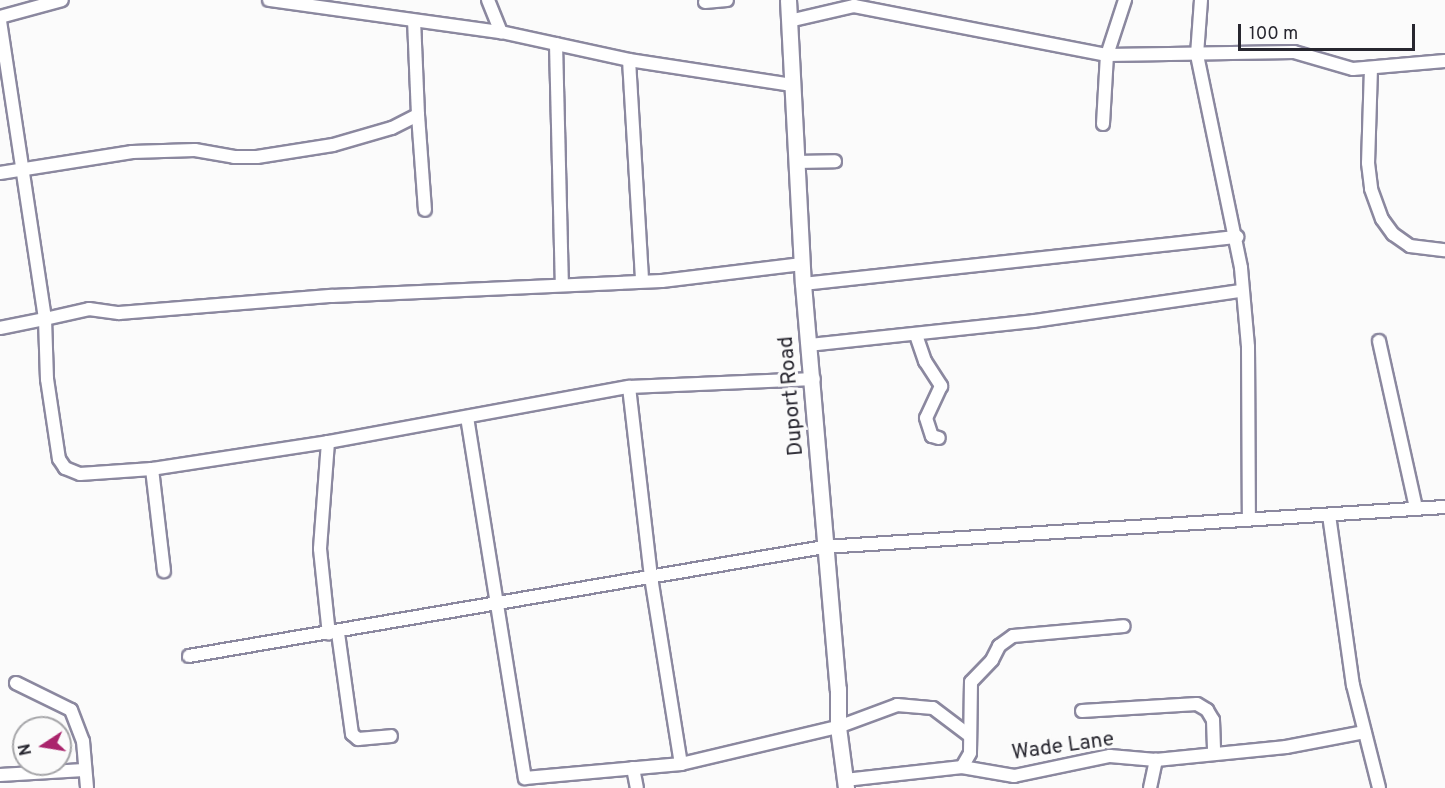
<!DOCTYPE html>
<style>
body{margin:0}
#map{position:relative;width:1445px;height:788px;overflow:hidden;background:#fbfbfb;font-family:Overpass,sans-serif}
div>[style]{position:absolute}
.roads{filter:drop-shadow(2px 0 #8b889f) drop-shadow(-2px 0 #8b889f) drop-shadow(0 2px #8b889f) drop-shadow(0 -2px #8b889f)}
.minor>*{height:12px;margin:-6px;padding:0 6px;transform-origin:6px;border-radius:6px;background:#fff}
.tertiary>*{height:15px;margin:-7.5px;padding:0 7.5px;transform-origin:7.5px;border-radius:7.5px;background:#fff}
span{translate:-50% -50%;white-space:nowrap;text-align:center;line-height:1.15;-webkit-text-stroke:6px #fbfbfb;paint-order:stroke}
.street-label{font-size:21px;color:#27262f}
.north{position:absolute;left:12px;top:716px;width:60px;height:60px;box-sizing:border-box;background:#fbfbfb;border:2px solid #a6a6a9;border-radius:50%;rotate:258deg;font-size:16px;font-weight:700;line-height:24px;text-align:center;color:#27262f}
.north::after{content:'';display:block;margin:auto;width:21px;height:27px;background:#aa246c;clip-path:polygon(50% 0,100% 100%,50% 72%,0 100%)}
.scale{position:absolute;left:1238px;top:24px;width:177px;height:27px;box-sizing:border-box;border:3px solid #27262f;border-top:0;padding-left:8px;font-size:18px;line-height:21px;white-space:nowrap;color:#27262f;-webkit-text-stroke:4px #fbfbfb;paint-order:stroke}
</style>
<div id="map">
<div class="roads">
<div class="minor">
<i style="left:269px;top:0;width:234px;rotate:7.9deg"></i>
<i style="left:501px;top:32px;width:131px;rotate:12.3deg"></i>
<i style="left:629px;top:60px;width:165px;rotate:8.7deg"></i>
<i style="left:488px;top:0;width:35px;rotate:68deg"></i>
<i style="left:1201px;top:0;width:55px;rotate:94.2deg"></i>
<i style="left:1197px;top:55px;width:217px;rotate:78.3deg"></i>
<i style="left:1241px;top:268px;width:79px;rotate:84.9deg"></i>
<i style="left:1248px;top:347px;width:172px;rotate:89.7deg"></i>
<i style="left:705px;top:2px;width:22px;rotate:-5deg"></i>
<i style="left:0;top:17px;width:64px;rotate:-15.3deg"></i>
<i style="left:0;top:21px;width:301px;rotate:81.4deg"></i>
<i style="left:45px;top:319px;width:45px;rotate:-12.8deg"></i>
<i style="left:89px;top:309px;width:30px;rotate:8deg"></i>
<i style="left:119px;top:313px;width:214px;rotate:-4.6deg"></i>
<i style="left:332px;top:296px;width:330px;rotate:-2.6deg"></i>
<i style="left:662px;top:281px;width:141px;rotate:-6.9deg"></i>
<i style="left:789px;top:21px;width:67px;rotate:-13deg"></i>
<i style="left:854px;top:6px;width:258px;rotate:11deg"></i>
<i style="left:1107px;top:55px;width:187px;rotate:-0.9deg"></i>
<i style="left:1294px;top:52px;width:61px;rotate:16.1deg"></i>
<i style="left:1353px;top:69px;width:92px;rotate:-5deg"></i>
<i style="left:556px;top:44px;width:240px;rotate:88.6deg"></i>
<i style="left:629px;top:60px;width:221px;rotate:86.6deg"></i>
<i style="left:1371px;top:68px;width:95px;rotate:91.8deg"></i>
<i style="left:1368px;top:163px;width:26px;rotate:83deg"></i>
<i style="left:1371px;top:189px;width:32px;rotate:70deg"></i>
<i style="left:1382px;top:219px;width:19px;rotate:54deg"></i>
<i style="left:1393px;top:234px;width:21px;rotate:35deg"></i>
<i style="left:1410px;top:246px;width:35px;rotate:7deg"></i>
<i style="left:418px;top:115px;width:95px;rotate:85.8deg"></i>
<i style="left:1103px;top:124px;width:69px;rotate:-86.7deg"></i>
<i style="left:1107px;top:55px;width:58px;rotate:-71.9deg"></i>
<i style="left:796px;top:162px;width:39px;rotate:-1deg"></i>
<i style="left:0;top:173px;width:134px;rotate:-9deg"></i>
<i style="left:132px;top:152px;width:63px;rotate:-1.8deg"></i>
<i style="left:195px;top:150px;width:40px;rotate:10deg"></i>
<i style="left:234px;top:157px;width:23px"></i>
<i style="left:257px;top:157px;width:77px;rotate:-9deg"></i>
<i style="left:333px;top:145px;width:61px;rotate:-16.1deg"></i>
<i style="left:392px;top:128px;width:29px;rotate:-27deg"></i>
<i style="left:418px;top:115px;width:94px;rotate:-92.4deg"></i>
<i style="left:803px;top:284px;width:437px;rotate:-6.2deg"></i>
<i style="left:0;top:328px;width:46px;rotate:-11.3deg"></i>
<i style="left:45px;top:319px;width:60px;rotate:88.1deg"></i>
<i style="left:47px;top:379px;width:81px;rotate:81.5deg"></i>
<i style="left:59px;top:459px;width:11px;rotate:56deg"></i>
<i style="left:65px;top:468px;width:16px;rotate:22deg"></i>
<i style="left:80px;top:474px;width:72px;rotate:-4deg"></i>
<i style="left:152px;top:469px;width:178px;rotate:-8.7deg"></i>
<i style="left:328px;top:442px;width:306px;rotate:-10.4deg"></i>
<i style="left:629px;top:387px;width:185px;rotate:-2.5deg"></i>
<i style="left:916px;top:335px;width:28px;rotate:71deg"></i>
<i style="left:925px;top:361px;width:30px;rotate:57deg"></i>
<i style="left:941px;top:386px;width:35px;rotate:115deg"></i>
<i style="left:926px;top:418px;width:19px;rotate:72deg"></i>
<i style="left:932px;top:436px;width:7px;rotate:16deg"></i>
<i style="left:1379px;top:341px;width:171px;rotate:77.5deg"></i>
<i style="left:809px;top:345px;width:226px;rotate:-6.1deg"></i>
<i style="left:1034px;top:321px;width:208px;rotate:-8.3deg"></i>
<i style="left:629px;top:387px;width:191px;rotate:83.4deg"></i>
<i style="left:651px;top:577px;width:189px;rotate:80.9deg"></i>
<i style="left:467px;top:417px;width:366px;rotate:80.9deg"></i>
<i style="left:525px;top:778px;width:157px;rotate:-5.1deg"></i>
<i style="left:681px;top:764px;width:161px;rotate:-13.3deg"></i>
<i style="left:838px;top:727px;width:63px;rotate:-20.4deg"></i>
<i style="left:897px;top:705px;width:36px;rotate:5deg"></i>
<i style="left:933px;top:708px;width:46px;rotate:37.1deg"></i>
<i style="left:328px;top:442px;width:107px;rotate:94.3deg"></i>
<i style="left:320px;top:549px;width:85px;rotate:84deg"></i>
<i style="left:152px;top:469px;width:103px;rotate:83.3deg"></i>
<i style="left:1329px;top:515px;width:172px;rotate:82deg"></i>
<i style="left:1353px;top:685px;width:106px;rotate:75.8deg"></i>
<i style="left:338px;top:633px;width:102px;rotate:82.1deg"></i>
<i style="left:352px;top:734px;width:8px;rotate:40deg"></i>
<i style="left:358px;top:739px;width:33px;rotate:-5deg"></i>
<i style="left:189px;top:656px;width:644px;rotate:-9.74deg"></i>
<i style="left:824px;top:547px;width:622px;rotate:-3.69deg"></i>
<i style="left:16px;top:683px;width:61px;rotate:26.1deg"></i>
<i style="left:71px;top:710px;width:33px;rotate:69deg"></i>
<i style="left:83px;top:741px;width:47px;rotate:85.1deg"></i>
<i style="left:1082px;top:711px;width:115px;rotate:-3.5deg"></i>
<i style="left:1197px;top:704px;width:12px;rotate:31deg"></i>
<i style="left:1207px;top:710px;width:12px;rotate:59deg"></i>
<i style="left:1213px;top:720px;width:34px;rotate:88deg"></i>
<i style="left:962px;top:767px;width:16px;rotate:-60deg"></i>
<i style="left:970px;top:753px;width:71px;rotate:-89.2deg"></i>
<i style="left:971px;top:682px;width:30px;rotate:-46deg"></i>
<i style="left:992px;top:660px;width:16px;rotate:-63deg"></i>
<i style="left:999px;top:646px;width:17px;rotate:-36deg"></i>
<i style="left:1013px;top:636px;width:111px;rotate:-5.1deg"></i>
<i style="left:633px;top:768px;width:20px;rotate:79deg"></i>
<i style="left:0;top:775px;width:84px;rotate:-3.4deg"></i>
<i style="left:845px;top:780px;width:118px;rotate:-6.3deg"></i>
<i style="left:962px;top:767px;width:53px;rotate:9.8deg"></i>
<i style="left:1014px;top:776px;width:98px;rotate:-11.8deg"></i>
<i style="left:1110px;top:756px;width:46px;rotate:5deg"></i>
<i style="left:1156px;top:760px;width:131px;rotate:-5.7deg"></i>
<i style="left:1286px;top:747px;width:80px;rotate:-10.8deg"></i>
<i style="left:1150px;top:788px;width:29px;rotate:-78deg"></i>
</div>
<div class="tertiary">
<i style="left:788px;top:0;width:284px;rotate:87deg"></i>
<i style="left:803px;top:284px;width:407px;rotate:85.1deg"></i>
<i style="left:838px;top:689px;width:38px;rotate:90deg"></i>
<i style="left:838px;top:727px;width:62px;rotate:82.5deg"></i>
</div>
</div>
<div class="street-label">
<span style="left:792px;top:396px;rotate:-95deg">Duport Road</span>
<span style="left:1063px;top:747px;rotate:-8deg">Wade Lane</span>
</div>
<div class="north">N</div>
<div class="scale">100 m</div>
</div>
